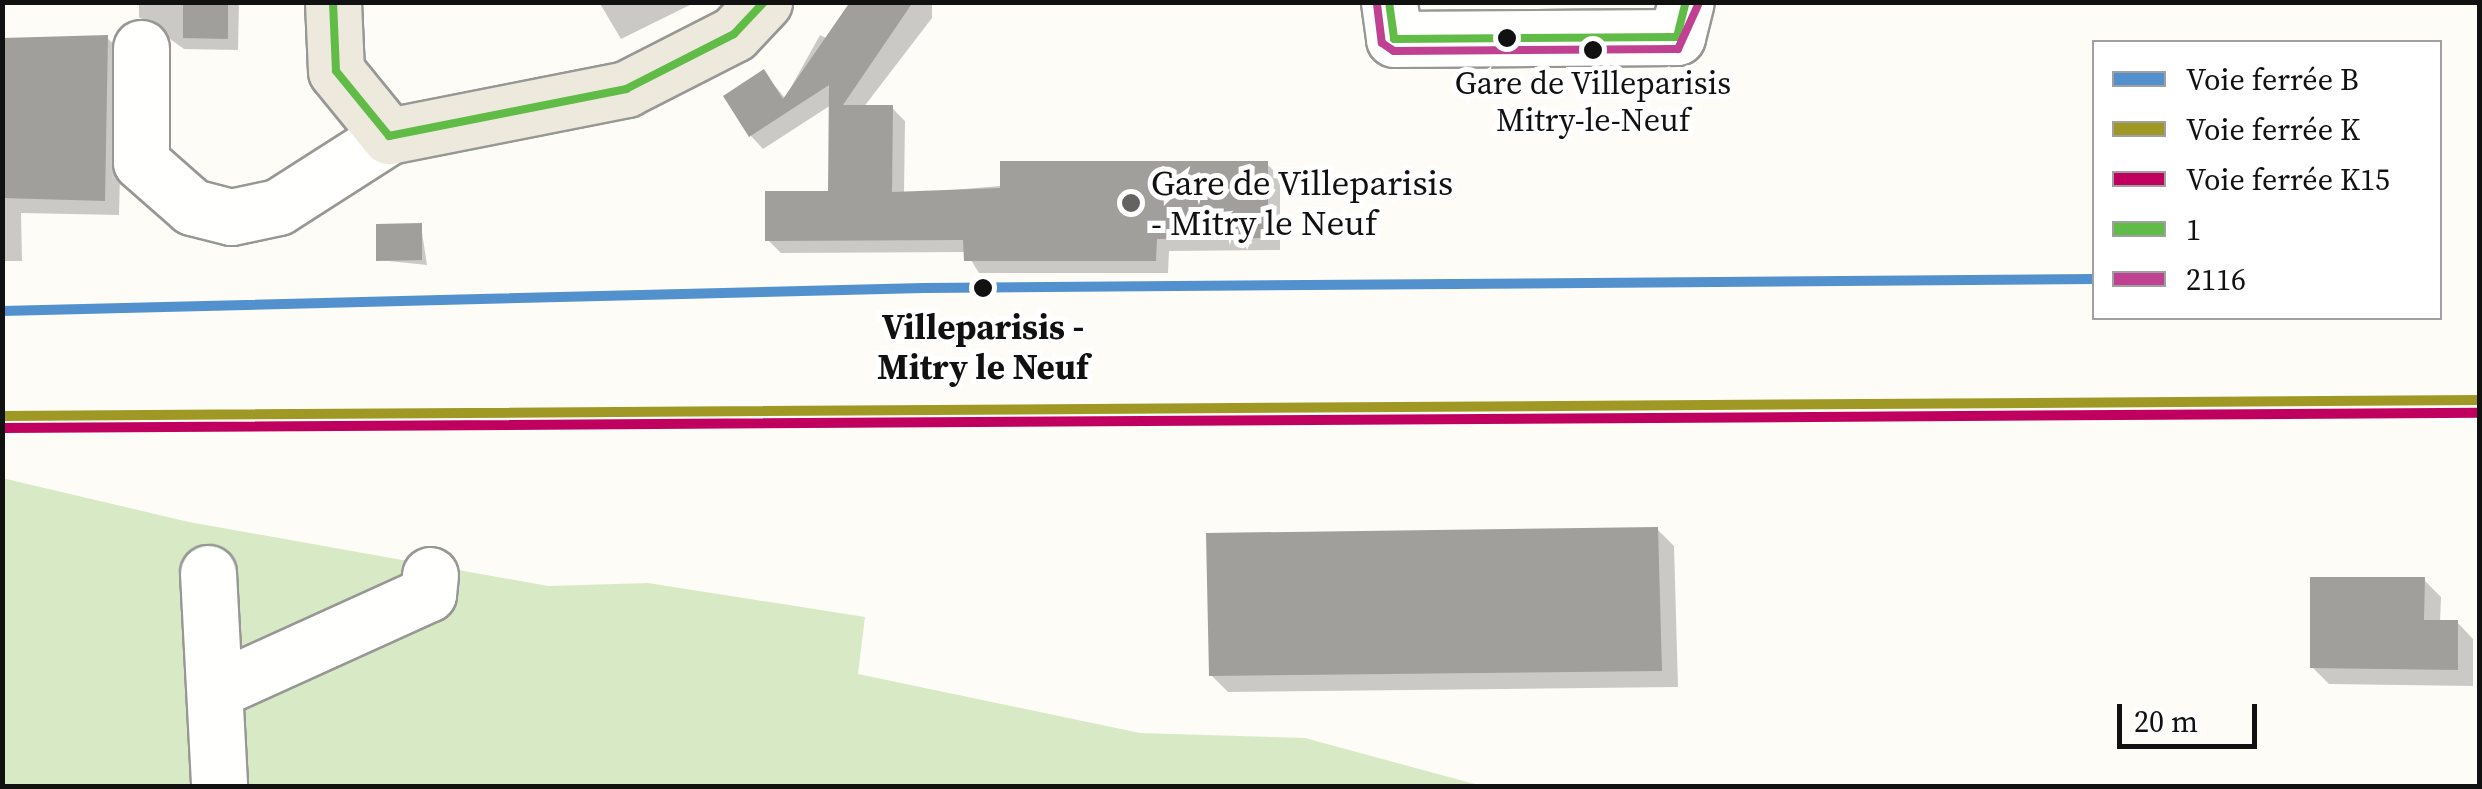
<!DOCTYPE html>
<meta charset="utf-8">
<style>
body{margin:0}
#map{position:relative;width:2482px;height:789px;overflow:hidden;background:#fdfcf7;font-family:"Source Serif 4",serif}
div>[style]{position:absolute}
.forest>*{inset:0;background:#d8eac5}
.shadow>*{inset:0;background:#0003}
.building>*{inset:0;background:#a19f9c}
.roads{filter:drop-shadow(2px 0 #979795) drop-shadow(-2px 0 #979795) drop-shadow(0 2px #979795) drop-shadow(0 -2px #979795)}
.minor>*{height:55px;margin:-27.5px;padding:0 27.5px;transform-origin:27.5px;border-radius:27.5px;background:#fffffe}
.major>*{height:55px;margin:-27.5px;padding:0 27.5px;transform-origin:27.5px;border-radius:27.5px;background:#ede9dc}
.bus-1>*{height:8px;margin:-4px;padding:0 4px;transform-origin:4px;border-radius:4px;background:#60bb47}
.bus-2>*{height:8px;margin:-4px;padding:0 4px;transform-origin:4px;border-radius:4px;background:#c04192}
.rail-1>*{height:10px;margin:-5px;padding:0 5px;transform-origin:5px;border-radius:5px;background:#5291ce}
.rail-2>*{height:10px;margin:-5px;padding:0 5px;transform-origin:5px;border-radius:5px;background:#9f9825}
.rail-3>*{height:10px;margin:-5px;padding:0 5px;transform-origin:5px;border-radius:5px;background:#bf005f}
.dots>*{width:28px;height:28px;translate:-50% -50%;box-sizing:border-box;border:5px solid #fff;border-radius:50%}
span{translate:-50% -50%;white-space:nowrap;text-align:center;line-height:1.15;-webkit-text-stroke:10px #fff;paint-order:stroke}
.bus-label{font-size:32px;color:#111}
.poi-label{font-size:35px;color:#111}
.left{translate:0 -50%;text-align:left}
.stop-label{font-size:35px;color:#111;font-weight:700}
.frame{position:absolute;inset:0;border:5px solid #111;pointer-events:none}
.legend{position:absolute;left:2092px;top:40px;width:350px;height:280px;box-sizing:border-box;background:#fff;border:2px solid #a0a0a0;margin:0;padding:12px 18px;list-style:none;font-size:30px;color:#111}
.legend li{display:flex;align-items:center;gap:20px;height:50px}
.legend b{width:50px;border:2px solid #a0a0a0}
.scale{position:absolute;left:2117px;top:704px;width:140px;height:45px;box-sizing:border-box;border:5px solid #111;border-top:0;padding-left:12px;font-size:30px;line-height:35px;white-space:nowrap;color:#111;-webkit-text-stroke:8px #fff;paint-order:stroke}
</style>
<div id="map">
<div class="forest">
<i style="clip-path:polygon(2px 478px,189px 522px,548px 586px,648px 583px,865px 617px,858px 674px,1140px 733px,1305px 738px,1482px 786px,3px 786px)"></i>
</div>
<div class="shadow">
<i style="clip-path:polygon(139px 2px,239px 2px,238px 50px,184px 49px,139px 17px)"></i>
<i style="clip-path:polygon(599px 2px,696px 2px,621px 39px)"></i>
<i style="clip-path:polygon(853px 2px,932px 2px,932px 18px,863px 108px,892px 108px,905px 121px,904px 194px,1267px 164px,1280px 177px,1280px 250px,1169px 251px,1168px 273px,979px 273px,966px 252px,781px 253px,768px 240px,830px 194px,831px 105px,763px 149px,751px 136px,764px 73px,785px 98px,820px 35px,828px 39px)"></i>
<i style="clip-path:polygon(107px 38px,123px 53px,119px 215px,21px 213px,22px 261px,2px 261px,2px 39px)"></i>
<i style="clip-path:polygon(421px 226px,427px 265px,379px 260px)"></i>
<i style="clip-path:polygon(1657px 529px,1674px 546px,1678px 687px,1228px 692px,1211px 675px)"></i>
<i style="clip-path:polygon(2424px 580px,2441px 597px,2440px 622px,2457px 622px,2473px 639px,2473px 686px,2329px 684px,2312px 667px)"></i>
</div>
<div class="building">
<i style="clip-path:polygon(183px 2px,228px 2px,228px 39px,183px 38px)"></i>
<i style="clip-path:polygon(850px 2px,913px 2px,843px 105px,893px 105px,892px 192px,1000px 188px,1000px 161px,1268px 161px,1268px 238px,1157px 239px,1156px 261px,964px 261px,963px 240px,765px 241px,765px 191px,828px 191px,829px 85px,749px 137px,723px 96px,764px 69px,783px 99px)"></i>
<i style="clip-path:polygon(108px 35px,105px 201px,2px 198px,2px 38px)"></i>
<i style="clip-path:polygon(422px 223px,422px 260px,376px 261px,376px 224px)"></i>
<i style="clip-path:polygon(1658px 527px,1662px 671px,1209px 676px,1206px 533px)"></i>
<i style="clip-path:polygon(2310px 577px,2425px 577px,2424px 620px,2458px 620px,2458px 670px,2310px 668px)"></i>
</div>
<div class="roads">
<div class="minor">
<i style="left:1389px;top:2px;width:37px;rotate:82deg"></i>
<i style="left:1394px;top:39px;width:283px;rotate:-0.4deg"></i>
<i style="left:1677px;top:37px;width:36px;rotate:-76deg"></i>
<i style="left:141px;top:48px;width:114px;rotate:90deg"></i>
<i style="left:141px;top:162px;width:68px;rotate:41.4deg"></i>
<i style="left:192px;top:207px;width:40px;rotate:14.4deg"></i>
<i style="left:231px;top:217px;width:48px;rotate:-12deg"></i>
<i style="left:278px;top:207px;width:132px;rotate:-32.6deg"></i>
<i style="left:208px;top:573px;width:213px;rotate:87deg"></i>
<i style="left:216px;top:690px;width:233px;rotate:-24.4deg"></i>
<i style="left:428px;top:594px;width:19px;rotate:-84deg"></i>
</div>
<div class="major">
<i style="left:333px;top:2px;width:69px;rotate:87.5deg"></i>
<i style="left:336px;top:71px;width:84px;rotate:50.8deg"></i>
<i style="left:389px;top:136px;width:242px;rotate:-11.2deg"></i>
<i style="left:626px;top:89px;width:121px;rotate:-27deg"></i>
<i style="left:734px;top:34px;width:44px;rotate:-46.8deg"></i>
</div>
</div>
<div class="bus-1">
<i style="left:333px;top:2px;width:69px;rotate:87.5deg"></i>
<i style="left:336px;top:71px;width:84px;rotate:50.8deg"></i>
<i style="left:389px;top:136px;width:242px;rotate:-11.2deg"></i>
<i style="left:626px;top:89px;width:121px;rotate:-27deg"></i>
<i style="left:734px;top:34px;width:44px;rotate:-46.8deg"></i>
<i style="left:1389px;top:2px;width:37px;rotate:82deg"></i>
<i style="left:1394px;top:39px;width:283px;rotate:-0.4deg"></i>
<i style="left:1677px;top:37px;width:36px;rotate:-76deg"></i>
</div>
<div class="bus-2">
<i style="left:1377px;top:4px;width:39px;rotate:83deg"></i>
<i style="left:1382px;top:43px;width:14px;rotate:34deg"></i>
<i style="left:1394px;top:51px;width:284px;rotate:-0.4deg"></i>
<i style="left:1678px;top:49px;width:48px;rotate:-65.6deg"></i>
</div>
<div class="rail-1">
<i style="left:2px;top:311px;width:922px;rotate:-1.43deg"></i>
<i style="left:924px;top:288px;width:1170px;rotate:-0.44deg"></i>
</div>
<div class="rail-2">
<i style="left:2px;top:416px;width:2478px;rotate:-0.37deg"></i>
</div>
<div class="rail-3">
<i style="left:2px;top:428px;width:2478px;rotate:-0.35deg"></i>
</div>
<div class="dots">
<i style="left:1507px;top:38px;background:#111"></i>
<i style="left:1593px;top:50px;background:#111"></i>
<i style="left:1131px;top:203px;background:#646362"></i>
<i style="left:983px;top:288px;background:#111"></i>
</div>
<div class="bus-label">
<span style="left:1593px;top:102px">Gare de Villeparisis<br>Mitry-le-Neuf</span>
</div>
<div class="poi-label">
<span class="left" style="left:1151px;top:203px">Gare de Villeparisis<br>- Mitry le Neuf</span>
</div>
<div class="stop-label">
<span style="left:983px;top:347px">Villeparisis -<br>Mitry le Neuf</span>
</div>
<div class="frame"></div>
<ul class="legend">
<li><b style="height:12px;background:#5291ce"></b>Voie ferrée B</li>
<li><b style="height:12px;background:#9f9825"></b>Voie ferrée K</li>
<li><b style="height:12px;background:#bf005f"></b>Voie ferrée K15</li>
<li><b style="height:12px;background:#60bb47"></b>1</li>
<li><b style="height:12px;background:#c04192"></b>2116</li>
</ul>
<div class="scale">20 m</div>
</div>
